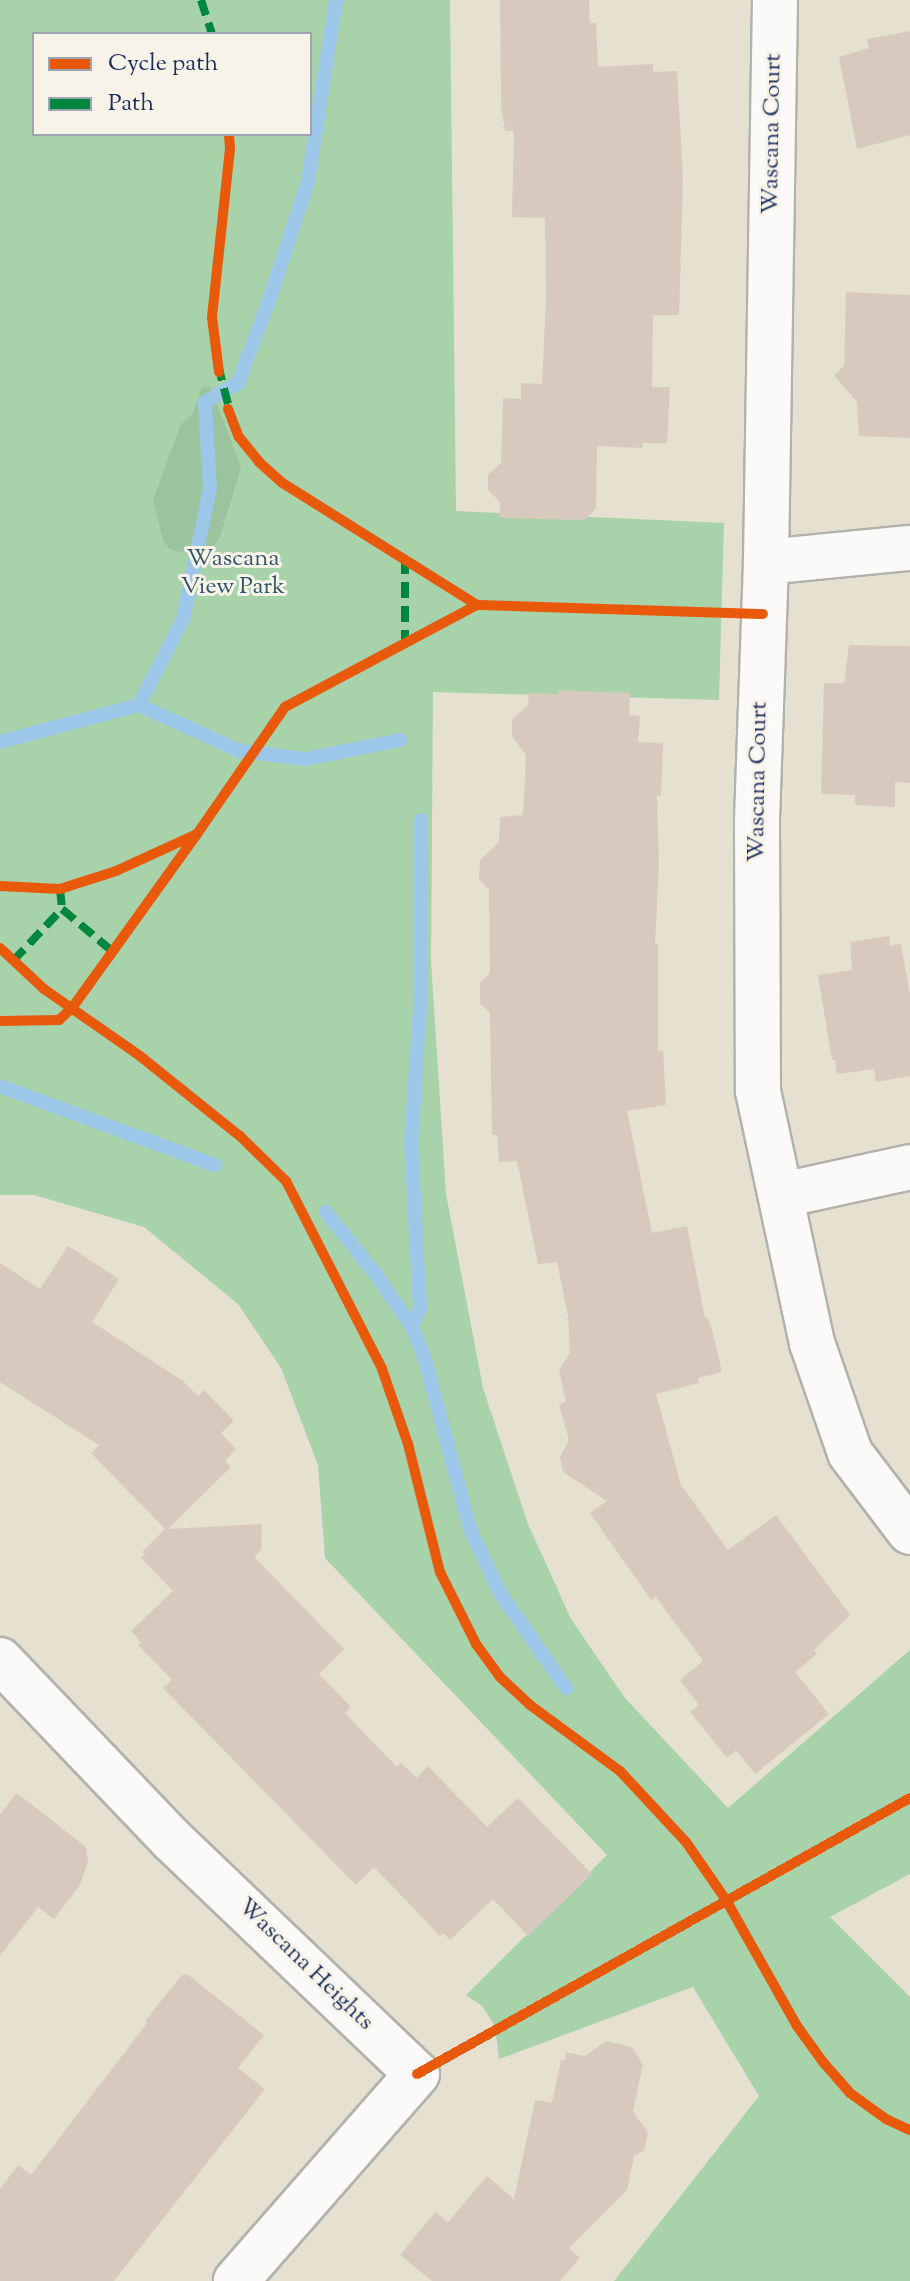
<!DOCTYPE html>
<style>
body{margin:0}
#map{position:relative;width:910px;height:2281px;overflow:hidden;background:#e5e0d0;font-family:"Sorts Mill Goudy",serif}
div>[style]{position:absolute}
.green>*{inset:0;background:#a7d2aa}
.forest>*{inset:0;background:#9bc39e}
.stream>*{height:14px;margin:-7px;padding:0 7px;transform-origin:7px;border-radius:7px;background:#9dc7e8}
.building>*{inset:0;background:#d8c9bf}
.roads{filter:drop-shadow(2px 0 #b2b1ab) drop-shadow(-2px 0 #b2b1ab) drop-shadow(0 2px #b2b1ab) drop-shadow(0 -2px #b2b1ab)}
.minor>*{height:44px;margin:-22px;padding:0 22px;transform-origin:22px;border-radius:22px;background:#fbfaf8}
.quiet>*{height:8px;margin-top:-4px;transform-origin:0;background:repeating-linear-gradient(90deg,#00873e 0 16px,transparent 0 24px)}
.cycleway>*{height:10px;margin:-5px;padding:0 5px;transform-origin:5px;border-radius:5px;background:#e8590c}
span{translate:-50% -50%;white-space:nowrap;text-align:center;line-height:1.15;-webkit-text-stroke:6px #f7f3e8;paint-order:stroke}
.street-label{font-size:24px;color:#1b2f5e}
.park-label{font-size:24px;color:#315569}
.legend{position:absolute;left:32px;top:32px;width:280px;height:104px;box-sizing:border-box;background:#f7f3e8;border:2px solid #9fa5b1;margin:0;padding:10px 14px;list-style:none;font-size:24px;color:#1b2f5e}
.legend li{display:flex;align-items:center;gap:16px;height:40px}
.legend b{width:40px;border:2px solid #9fa5b1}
</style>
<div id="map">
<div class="green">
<i style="clip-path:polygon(evenodd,0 0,450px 0,456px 511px,724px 523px,719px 700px,433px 692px,431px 961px,446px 1194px,483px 1388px,528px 1524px,571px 1619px,625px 1698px,728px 1808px,910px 1650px,910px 1874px,830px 1917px,910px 1997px,910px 2281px,614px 2281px,759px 2096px,693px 1987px,499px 2059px,495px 2026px,482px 2006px,466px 1995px,607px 1855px,325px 1558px,318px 1465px,281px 1368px,238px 1304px,144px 1227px,34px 1195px,0 1195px,0 0,34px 34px,310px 34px,310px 134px,34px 134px,34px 34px)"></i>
</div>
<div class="forest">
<i style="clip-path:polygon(210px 386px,241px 467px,220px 537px,207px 557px,172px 550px,164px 543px,153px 500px,181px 424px,192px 415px,202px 388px)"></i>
</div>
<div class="stream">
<i style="left:139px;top:705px;width:111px;rotate:24.5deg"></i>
<i style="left:240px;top:751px;width:65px;rotate:7deg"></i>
<i style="left:305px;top:759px;width:98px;rotate:-11.2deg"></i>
<i style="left:0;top:742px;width:144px;rotate:-14.9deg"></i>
<i style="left:139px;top:705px;width:97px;rotate:-62.9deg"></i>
<i style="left:183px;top:619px;width:133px;rotate:-78.3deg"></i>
<i style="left:210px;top:489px;width:87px;rotate:-93.3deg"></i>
<i style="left:205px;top:402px;width:38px;rotate:-30deg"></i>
<i style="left:238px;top:383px;width:91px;rotate:-69.4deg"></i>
<i style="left:270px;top:298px;width:123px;rotate:-72deg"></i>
<i style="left:308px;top:181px;width:183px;rotate:-81.2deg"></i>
<i style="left:0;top:1086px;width:229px;rotate:20.2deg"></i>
<i style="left:326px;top:1212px;width:82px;rotate:51.4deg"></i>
<i style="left:377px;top:1276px;width:62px;rotate:55.5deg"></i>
<i style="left:412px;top:1327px;width:31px;rotate:68deg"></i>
<i style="left:424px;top:1356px;width:179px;rotate:75.1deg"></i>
<i style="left:470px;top:1529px;width:71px;rotate:64.9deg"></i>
<i style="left:500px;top:1593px;width:116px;rotate:55.2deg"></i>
<i style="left:412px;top:1327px;width:21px;rotate:-67deg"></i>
<i style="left:420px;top:1308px;width:165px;rotate:-93.1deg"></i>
<i style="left:411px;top:1143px;width:137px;rotate:-86.2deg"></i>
<i style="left:420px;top:1006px;width:186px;rotate:-89.7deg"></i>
</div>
<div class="building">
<i style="clip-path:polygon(500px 0,589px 0,590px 23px,596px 23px,598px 67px,653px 64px,653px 72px,677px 71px,683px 179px,679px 315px,653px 315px,652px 387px,670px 387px,667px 443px,643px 443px,642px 448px,597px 446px,596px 509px,584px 520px,500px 518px,500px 502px,488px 490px,488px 475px,501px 463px,503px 398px,521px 399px,521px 383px,542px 384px,546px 300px,545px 218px,512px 217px,514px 131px,505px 131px,501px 106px)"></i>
<i style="clip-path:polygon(910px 31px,910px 135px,857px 149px,839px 57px,869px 48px,867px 39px)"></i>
<i style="clip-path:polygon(846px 292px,910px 295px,910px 438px,859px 436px,857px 402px,834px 375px,844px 366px)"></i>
<i style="clip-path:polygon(849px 645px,910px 646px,910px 783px,895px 782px,895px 807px,855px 805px,855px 795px,821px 794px,824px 683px,844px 683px)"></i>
<i style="clip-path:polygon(558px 690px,630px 693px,629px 715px,640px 716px,638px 742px,663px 743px,661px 796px,657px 795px,659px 864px,655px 944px,658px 944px,658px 1051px,663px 1050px,666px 1105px,627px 1111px,652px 1233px,687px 1226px,705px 1318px,708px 1318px,712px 1330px,722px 1372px,698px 1378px,699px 1383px,656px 1394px,681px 1485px,728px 1550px,776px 1515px,850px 1615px,814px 1650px,817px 1654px,795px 1672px,829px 1714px,755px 1774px,736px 1750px,727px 1758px,690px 1712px,699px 1705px,680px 1680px,703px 1661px,656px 1597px,651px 1600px,590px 1513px,607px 1501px,563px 1472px,560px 1457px,569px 1440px,559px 1404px,566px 1402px,559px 1370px,570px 1353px,568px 1316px,557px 1262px,538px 1264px,517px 1161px,499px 1162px,497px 1135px,492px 1135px,490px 1013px,480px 1003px,480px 983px,490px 973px,489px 890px,479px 879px,480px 860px,499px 842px,500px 817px,523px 815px,526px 755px,512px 736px,512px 720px,528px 705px,529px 693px,558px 694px)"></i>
<i style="clip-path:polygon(889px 936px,890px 946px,901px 944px,910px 995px,910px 1076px,876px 1082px,874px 1069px,837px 1074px,835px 1060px,832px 1060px,818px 975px,852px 970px,850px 942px)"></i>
<i style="clip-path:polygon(68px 1246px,119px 1279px,92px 1322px,183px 1381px,198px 1396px,204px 1390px,234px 1421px,221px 1433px,236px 1449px,225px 1461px,231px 1467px,168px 1529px,262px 1524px,261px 1550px,254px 1557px,344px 1649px,319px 1674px,351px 1707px,345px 1713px,397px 1767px,401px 1763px,417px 1778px,428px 1766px,487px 1827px,518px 1798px,592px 1874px,528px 1936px,493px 1899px,450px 1940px,443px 1933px,440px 1936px,374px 1867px,356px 1885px,163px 1688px,172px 1680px,138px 1645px,141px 1642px,131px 1631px,173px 1591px,141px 1558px,145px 1555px,142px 1552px,165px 1529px,91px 1453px,99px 1445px,0 1382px,0 1263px,40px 1289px)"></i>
<i style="clip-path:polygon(17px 1793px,86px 1847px,88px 1862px,80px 1885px,54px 1919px,38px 1907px,0 1956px,0 1814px)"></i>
<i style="clip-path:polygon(187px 1974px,264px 2035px,238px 2068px,265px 2089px,114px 2281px,0 2281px,0 2189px,18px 2165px,31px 2175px,147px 2023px,145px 2021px,182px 1975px)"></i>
<i style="clip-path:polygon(606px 2041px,632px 2047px,643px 2064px,633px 2111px,648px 2133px,644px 2150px,634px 2156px,627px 2190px,569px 2248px,580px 2258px,560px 2281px,432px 2281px,400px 2255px,435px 2212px,448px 2222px,487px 2176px,514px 2199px,535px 2100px,552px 2103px,561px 2060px,565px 2060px,566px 2052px,585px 2056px)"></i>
</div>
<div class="roads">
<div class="minor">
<i style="left:775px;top:0;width:562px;rotate:90.92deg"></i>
<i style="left:766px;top:562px;width:261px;rotate:92deg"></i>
<i style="left:757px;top:823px;width:268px;rotate:89.8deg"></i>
<i style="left:758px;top:1091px;width:258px;rotate:77.9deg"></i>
<i style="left:812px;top:1343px;width:116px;rotate:70.9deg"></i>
<i style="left:850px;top:1453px;width:99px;rotate:52.8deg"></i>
<i style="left:766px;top:562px;width:145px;rotate:-5.6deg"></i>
<i style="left:782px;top:1195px;width:131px;rotate:-12.3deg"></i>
<i style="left:0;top:1660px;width:248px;rotate:46.3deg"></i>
<i style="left:171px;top:1839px;width:340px;rotate:43.7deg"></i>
<i style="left:417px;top:2074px;width:275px;rotate:131.2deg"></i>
</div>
</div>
<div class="quiet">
<i style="left:201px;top:0;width:36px;rotate:72deg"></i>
<i style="left:218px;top:365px;width:53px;rotate:75.7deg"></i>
<i style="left:405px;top:646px;width:84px;rotate:-90deg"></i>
<i style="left:60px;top:889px;width:20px;rotate:84deg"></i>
<i style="left:62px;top:909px;width:67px;rotate:40.1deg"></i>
<i style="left:13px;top:961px;width:71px;rotate:-46.7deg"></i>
</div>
<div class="cycleway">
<i style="left:219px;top:372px;width:55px;rotate:-97.3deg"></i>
<i style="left:212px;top:317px;width:169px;rotate:-83.9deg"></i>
<i style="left:230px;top:149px;width:15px;rotate:-94deg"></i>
<i style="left:228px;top:409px;width:30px;rotate:69deg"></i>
<i style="left:239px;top:437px;width:32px;rotate:51deg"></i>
<i style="left:259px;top:462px;width:30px;rotate:42deg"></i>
<i style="left:281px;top:482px;width:231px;rotate:32.1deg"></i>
<i style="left:0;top:886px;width:60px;rotate:2.9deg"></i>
<i style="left:60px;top:889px;width:59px;rotate:-17.8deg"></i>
<i style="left:116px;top:871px;width:89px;rotate:-24.6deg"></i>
<i style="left:197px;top:834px;width:155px;rotate:-55.3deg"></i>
<i style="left:285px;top:707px;width:217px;rotate:-28deg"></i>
<i style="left:477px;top:605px;width:286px;rotate:1.8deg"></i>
<i style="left:0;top:948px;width:60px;rotate:43deg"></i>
<i style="left:44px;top:989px;width:117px;rotate:34.9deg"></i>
<i style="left:140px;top:1056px;width:128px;rotate:38.7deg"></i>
<i style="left:240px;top:1136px;width:64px;rotate:44.4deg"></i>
<i style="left:286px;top:1181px;width:211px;rotate:62.9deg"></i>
<i style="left:382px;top:1369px;width:79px;rotate:70.9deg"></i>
<i style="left:408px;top:1444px;width:132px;rotate:76deg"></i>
<i style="left:440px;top:1572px;width:80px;rotate:63.4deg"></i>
<i style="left:476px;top:1644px;width:41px;rotate:54deg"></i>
<i style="left:500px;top:1677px;width:41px;rotate:43deg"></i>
<i style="left:530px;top:1705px;width:112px;rotate:36.3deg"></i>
<i style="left:620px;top:1771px;width:97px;rotate:47.1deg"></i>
<i style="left:686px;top:1842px;width:70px;rotate:55.4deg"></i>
<i style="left:726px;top:1900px;width:145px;rotate:60.6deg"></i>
<i style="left:797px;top:2026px;width:44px;rotate:54.2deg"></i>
<i style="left:823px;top:2062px;width:41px;rotate:48.9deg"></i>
<i style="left:850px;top:2093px;width:44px;rotate:35.8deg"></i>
<i style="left:886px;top:2119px;width:26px;rotate:25deg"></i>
<i style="left:0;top:1021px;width:59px;rotate:-1deg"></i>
<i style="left:59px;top:1020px;width:18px;rotate:-43deg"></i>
<i style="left:72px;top:1008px;width:214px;rotate:-54.3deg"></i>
<i style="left:417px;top:2074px;width:565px;rotate:-29.24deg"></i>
</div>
<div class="street-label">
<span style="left:773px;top:134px;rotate:-89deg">Wascana Court</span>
<span style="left:759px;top:782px;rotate:-89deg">Wascana Court</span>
<span style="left:305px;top:1965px;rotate:44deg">Wascana Heights</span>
</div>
<div class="park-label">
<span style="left:233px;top:574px">Wascana<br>View Park</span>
</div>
<ul class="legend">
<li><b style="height:10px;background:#e8590c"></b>Cycle path</li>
<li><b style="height:10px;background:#00873e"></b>Path</li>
</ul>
</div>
